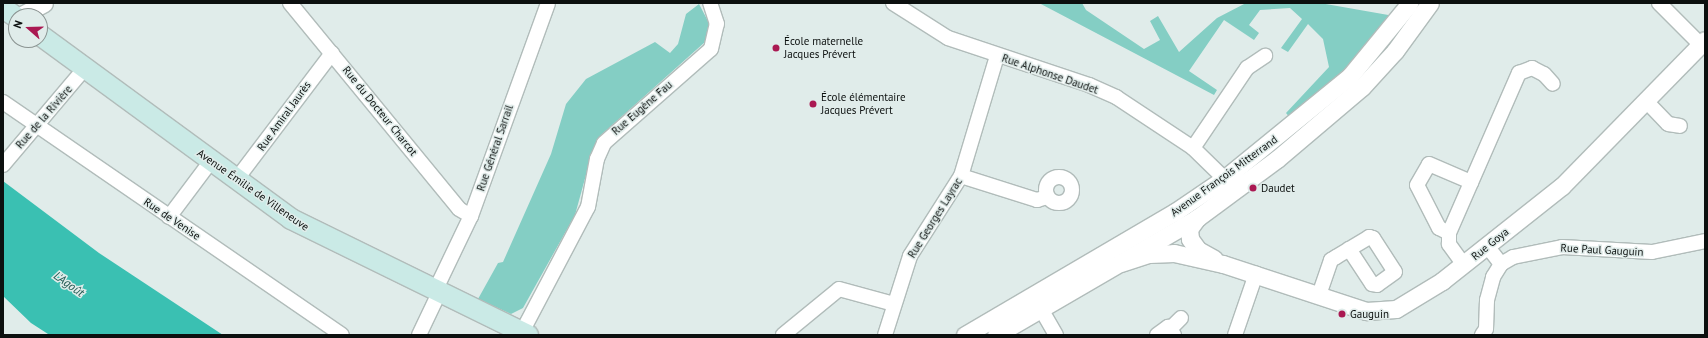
<!DOCTYPE html>
<meta charset="utf-8">
<style>
body{margin:0}
#map{position:relative;width:1708px;height:338px;overflow:hidden;background:#e0ecea;font-family:"PT Sans",sans-serif}
div>[style]{position:absolute}
.green>*{inset:0;background:#84cec4}
.water>*{inset:0;background:#3ac0b2}
.roads{filter:drop-shadow(1px 0 #b1bcba) drop-shadow(-1px 0 #b1bcba) drop-shadow(0 1px #b1bcba) drop-shadow(0 -1px #b1bcba)}
.minor>*{height:14px;margin:-7px;padding:0 7px;transform-origin:7px;border-radius:7px;background:#fff}
.minor>.ring{margin:-7px;padding:0;box-sizing:content-box;background:none;border:14px solid #fff;border-radius:50%}
.tertiary>*{height:17px;margin:-8.5px;padding:0 8.5px;transform-origin:8.5px;border-radius:8.5px;background:#fff}
.secondary>*{height:20px;margin:-10px;padding:0 10px;transform-origin:10px;border-radius:10px;background:#caeae6}
.dots>*{width:11px;height:11px;translate:-50% -50%;box-sizing:border-box;border:2px solid #e0ecea;border-radius:50%}
span{translate:-50% -50%;white-space:nowrap;text-align:center;line-height:1.15;-webkit-text-stroke:3px #e0ecea;paint-order:stroke}
.poi-label{font-size:11px;color:#0c100f}
.left{translate:0 -50%;text-align:left}
.street-label{font-size:11px;color:#0c100f}
.water-label{font-size:12px;color:#245a53;font-style:italic}
.frame{position:absolute;inset:0;border:4px solid #0c100f;pointer-events:none}
.north{position:absolute;left:8px;top:8px;width:40px;height:40px;box-sizing:border-box;background:#e0ecea;border:1px solid #8b9492;border-radius:50%;rotate:290deg;font-size:11px;font-weight:700;line-height:16px;text-align:center;color:#0c100f}
.north::after{content:'';display:block;margin:auto;width:14px;height:18px;background:#aa1952;clip-path:polygon(50% 0,100% 100%,50% 72%,0 100%)}
</style>
<div id="map">
<div class="green">
<i style="clip-path:polygon(1039px 3px,1082px 3px,1086px 10px,1144px 49px,1160px 40px,1150px 21px,1158px 16px,1179px 52px,1217px 18px,1246px 3px,1320px 3px,1394px 16px,1373px 43px,1291px 119px,1286px 113px,1329px 67px,1323px 39px,1308px 24px,1288px 52px,1281px 48px,1302px 19px,1290px 8px,1260px 10px,1249px 25px,1259px 33px,1254px 40px,1224px 20px,1189px 71px,1217px 90px,1214px 95px)"></i>
<i style="clip-path:polygon(699px 4px,709px 23px,705px 42px,601px 135px,592px 153px,575px 215px,523px 308px,511px 314px,478px 299px,498px 263px,503px 262px,551px 154px,566px 104px,586px 79px,655px 42px,670px 53px,678px 44px,686px 14px)"></i>
</div>
<div class="water">
<i style="clip-path:polygon(3px 181px,99px 253px,223px 335px,48px 334px,31px 323px,3px 296px)"></i>
</div>
<div class="roads">
<div class="minor">
<i style="left:290px;top:3px;width:266px;rotate:50.6deg"></i>
<i style="left:459px;top:209px;width:14px;rotate:30deg"></i>
<i style="left:893px;top:3px;width:65px;rotate:32.5deg"></i>
<i style="left:948px;top:38px;width:149px;rotate:18.4deg"></i>
<i style="left:1089px;top:85px;width:30px;rotate:24deg"></i>
<i style="left:1116px;top:97px;width:92px;rotate:33.5deg"></i>
<i style="left:1193px;top:148px;width:53px;rotate:44.2deg"></i>
<i style="left:1659px;top:3px;width:59px;rotate:45deg"></i>
<i style="left:3px;top:102px;width:411px;rotate:34.5deg"></i>
<i style="left:1647px;top:102px;width:30px;rotate:46deg"></i>
<i style="left:1668px;top:124px;width:12px;rotate:9deg"></i>
<i style="left:1193px;top:148px;width:97px;rotate:-56deg"></i>
<i style="left:1247px;top:68px;width:22px;rotate:-34deg"></i>
<i style="left:3px;top:165px;width:127px;rotate:-49.8deg"></i>
<i style="left:961px;top:176px;width:80px;rotate:17.5deg"></i>
<i style="left:1037px;top:200px;width:10px;rotate:-17deg"></i>
<i class="ring" style="left:1046px;top:177px;width:12px;height:12px"></i>
<i style="left:236px;top:180px;width:159px;rotate:-52.9deg"></i>
<i style="left:169px;top:217px;width:70px;rotate:-53.1deg"></i>
<i style="left:1449px;top:233px;width:11px;rotate:-153deg"></i>
<i style="left:1439px;top:228px;width:48px;rotate:-117.1deg"></i>
<i style="left:1417px;top:185px;width:24px;rotate:-60deg"></i>
<i style="left:1429px;top:164px;width:46px;rotate:23.2deg"></i>
<i style="left:1487px;top:246px;width:23px;rotate:52deg"></i>
<i style="left:1464px;top:265px;width:26px;rotate:-126deg"></i>
<i style="left:1449px;top:244px;width:11px;rotate:-90deg"></i>
<i style="left:1449px;top:233px;width:175px;rotate:-66.4deg"></i>
<i style="left:1519px;top:73px;width:14px;rotate:-21deg"></i>
<i style="left:1532px;top:68px;width:13px;rotate:27deg"></i>
<i style="left:1544px;top:74px;width:13px;rotate:48deg"></i>
<i style="left:435px;top:291px;width:83px;rotate:-64.4deg"></i>
<i style="left:471px;top:216px;width:226px;rotate:-70.1deg"></i>
<i style="left:1319px;top:295px;width:37px;rotate:-71deg"></i>
<i style="left:1331px;top:260px;width:6px;rotate:-31deg"></i>
<i style="left:1336px;top:257px;width:39px;rotate:-31deg"></i>
<i style="left:1369px;top:237px;width:4px;rotate:14deg"></i>
<i style="left:1373px;top:238px;width:40px;rotate:57.1deg"></i>
<i style="left:1395px;top:272px;width:22px;rotate:144deg"></i>
<i style="left:1377px;top:285px;width:5px;rotate:-169deg"></i>
<i style="left:1372px;top:284px;width:42px;rotate:-123.3deg"></i>
<i style="left:1041px;top:309px;width:30px;rotate:60deg"></i>
<i style="left:1171px;top:328px;width:14px;rotate:-45deg"></i>
<i style="left:522px;top:332px;width:141px;rotate:-62.2deg"></i>
<i style="left:588px;top:207px;width:49px;rotate:-79.4deg"></i>
<i style="left:597px;top:159px;width:17px;rotate:-66deg"></i>
<i style="left:604px;top:143px;width:142px;rotate:-41.3deg"></i>
<i style="left:711px;top:49px;width:26px;rotate:-77deg"></i>
<i style="left:717px;top:24px;width:22px;rotate:-108deg"></i>
<i style="left:419px;top:335px;width:47px;rotate:-64.5deg"></i>
<i style="left:783px;top:335px;width:72px;rotate:-39.4deg"></i>
<i style="left:839px;top:289px;width:57px;rotate:15.3deg"></i>
<i style="left:885px;top:335px;width:83px;rotate:-72.4deg"></i>
<i style="left:910px;top:256px;width:95px;rotate:-57.5deg"></i>
<i style="left:961px;top:176px;width:125px;rotate:-73.3deg"></i>
<i style="left:1157px;top:335px;width:14px;rotate:-36deg"></i>
<i style="left:1168px;top:327px;width:10px;rotate:53deg"></i>
<i style="left:1235px;top:335px;width:65px;rotate:-71deg"></i>
<i style="left:1482px;top:335px;width:7px;rotate:-56deg"></i>
<i style="left:1486px;top:329px;width:29px;rotate:-88deg"></i>
<i style="left:1487px;top:300px;width:24px;rotate:-75deg"></i>
<i style="left:1493px;top:277px;width:15px;rotate:-58deg"></i>
<i style="left:1501px;top:264px;width:14px;rotate:-30deg"></i>
<i style="left:1513px;top:257px;width:50px;rotate:-11.5deg"></i>
<i style="left:1562px;top:247px;width:90px;rotate:3.2deg"></i>
<i style="left:1652px;top:252px;width:54px;rotate:-11.7deg"></i>
</div>
<div class="tertiary">
<i style="left:20px;top:16px;width:27px;rotate:-28deg"></i>
<i style="left:1197px;top:218px;width:14px;rotate:126deg"></i>
<i style="left:1189px;top:229px;width:10px;rotate:84deg"></i>
<i style="left:1190px;top:239px;width:14px;rotate:54deg"></i>
<i style="left:1198px;top:250px;width:18px;rotate:29deg"></i>
<i style="left:1121px;top:263px;width:29px;rotate:-18deg"></i>
<i style="left:1149px;top:254px;width:25px;rotate:-2deg"></i>
<i style="left:1174px;top:253px;width:50px;rotate:12.7deg"></i>
<i style="left:1223px;top:264px;width:151px;rotate:18.2deg"></i>
<i style="left:1366px;top:311px;width:30px;rotate:-4deg"></i>
<i style="left:1396px;top:309px;width:54px;rotate:-31.3deg"></i>
<i style="left:1442px;top:281px;width:153px;rotate:-38.4deg"></i>
<i style="left:1562px;top:186px;width:204px;rotate:-45.6deg"></i>
<i style="left:965px;top:335px;width:243px;rotate:-30.4deg"></i>
<i style="left:1175px;top:212px;width:60px;rotate:-34.2deg"></i>
<i style="left:1225px;top:178px;width:161px;rotate:-39.2deg"></i>
<i style="left:1350px;top:76px;width:94px;rotate:-50.6deg"></i>
<i style="left:996px;top:335px;width:233px;rotate:-30.2deg"></i>
<i style="left:1197px;top:218px;width:99px;rotate:-36.4deg"></i>
<i style="left:1277px;top:159px;width:111px;rotate:-40.3deg"></i>
<i style="left:1362px;top:87px;width:49px;rotate:-47.5deg"></i>
<i style="left:1395px;top:51px;width:59px;rotate:-53.9deg"></i>
</div>
<div class="secondary">
<i style="left:3px;top:8px;width:16px;rotate:35deg"></i>
<i style="left:40px;top:35px;width:311px;rotate:36.2deg"></i>
<i style="left:291px;top:219px;width:264px;rotate:26.1deg"></i>
</div>
</div>
<div class="dots">
<i style="left:776px;top:48px;background:#aa1952"></i>
<i style="left:813px;top:104px;background:#aa1952"></i>
<i style="left:1253px;top:188px;background:#aa1952"></i>
<i style="left:1342px;top:314px;background:#aa1952"></i>
</div>
<div class="poi-label">
<span class="left" style="left:784px;top:48px">École maternelle<br>Jacques Prévert</span>
<span class="left" style="left:821px;top:104px">École élémentaire<br>Jacques Prévert</span>
<span class="left" style="left:1261px;top:188px">Daudet</span>
<span class="left" style="left:1350px;top:314px">Gauguin</span>
</div>
<div class="street-label">
<span style="left:1050px;top:74px;rotate:19deg">Rue Alphonse Daudet</span>
<span style="left:642px;top:108px;rotate:-41deg">Rue Eugène Fau</span>
<span style="left:380px;top:111px;rotate:51deg">Rue du Docteur Charcot</span>
<span style="left:284px;top:116px;rotate:-54deg">Rue Amiral Jaurès</span>
<span style="left:44px;top:117px;rotate:-49deg">Rue de la Rivière</span>
<span style="left:495px;top:148px;rotate:-71deg">Rue Général Sarrail</span>
<span style="left:1224px;top:176px;rotate:-36deg">Avenue François Mitterrand</span>
<span style="left:253px;top:190px;rotate:35deg">Avenue Émilie de Villeneuve</span>
<span style="left:935px;top:218px;rotate:-58deg">Rue Georges Layrac</span>
<span style="left:172px;top:219px;rotate:34deg">Rue de Venise</span>
<span style="left:1490px;top:244px;rotate:-39deg">Rue Goya</span>
<span style="left:1602px;top:250px;rotate:3deg">Rue Paul Gauguin</span>
</div>
<div class="water-label">
<span style="left:69px;top:284px;rotate:35deg">L'Agoût</span>
</div>
<div class="frame"></div>
<div class="north">N</div>
</div>
